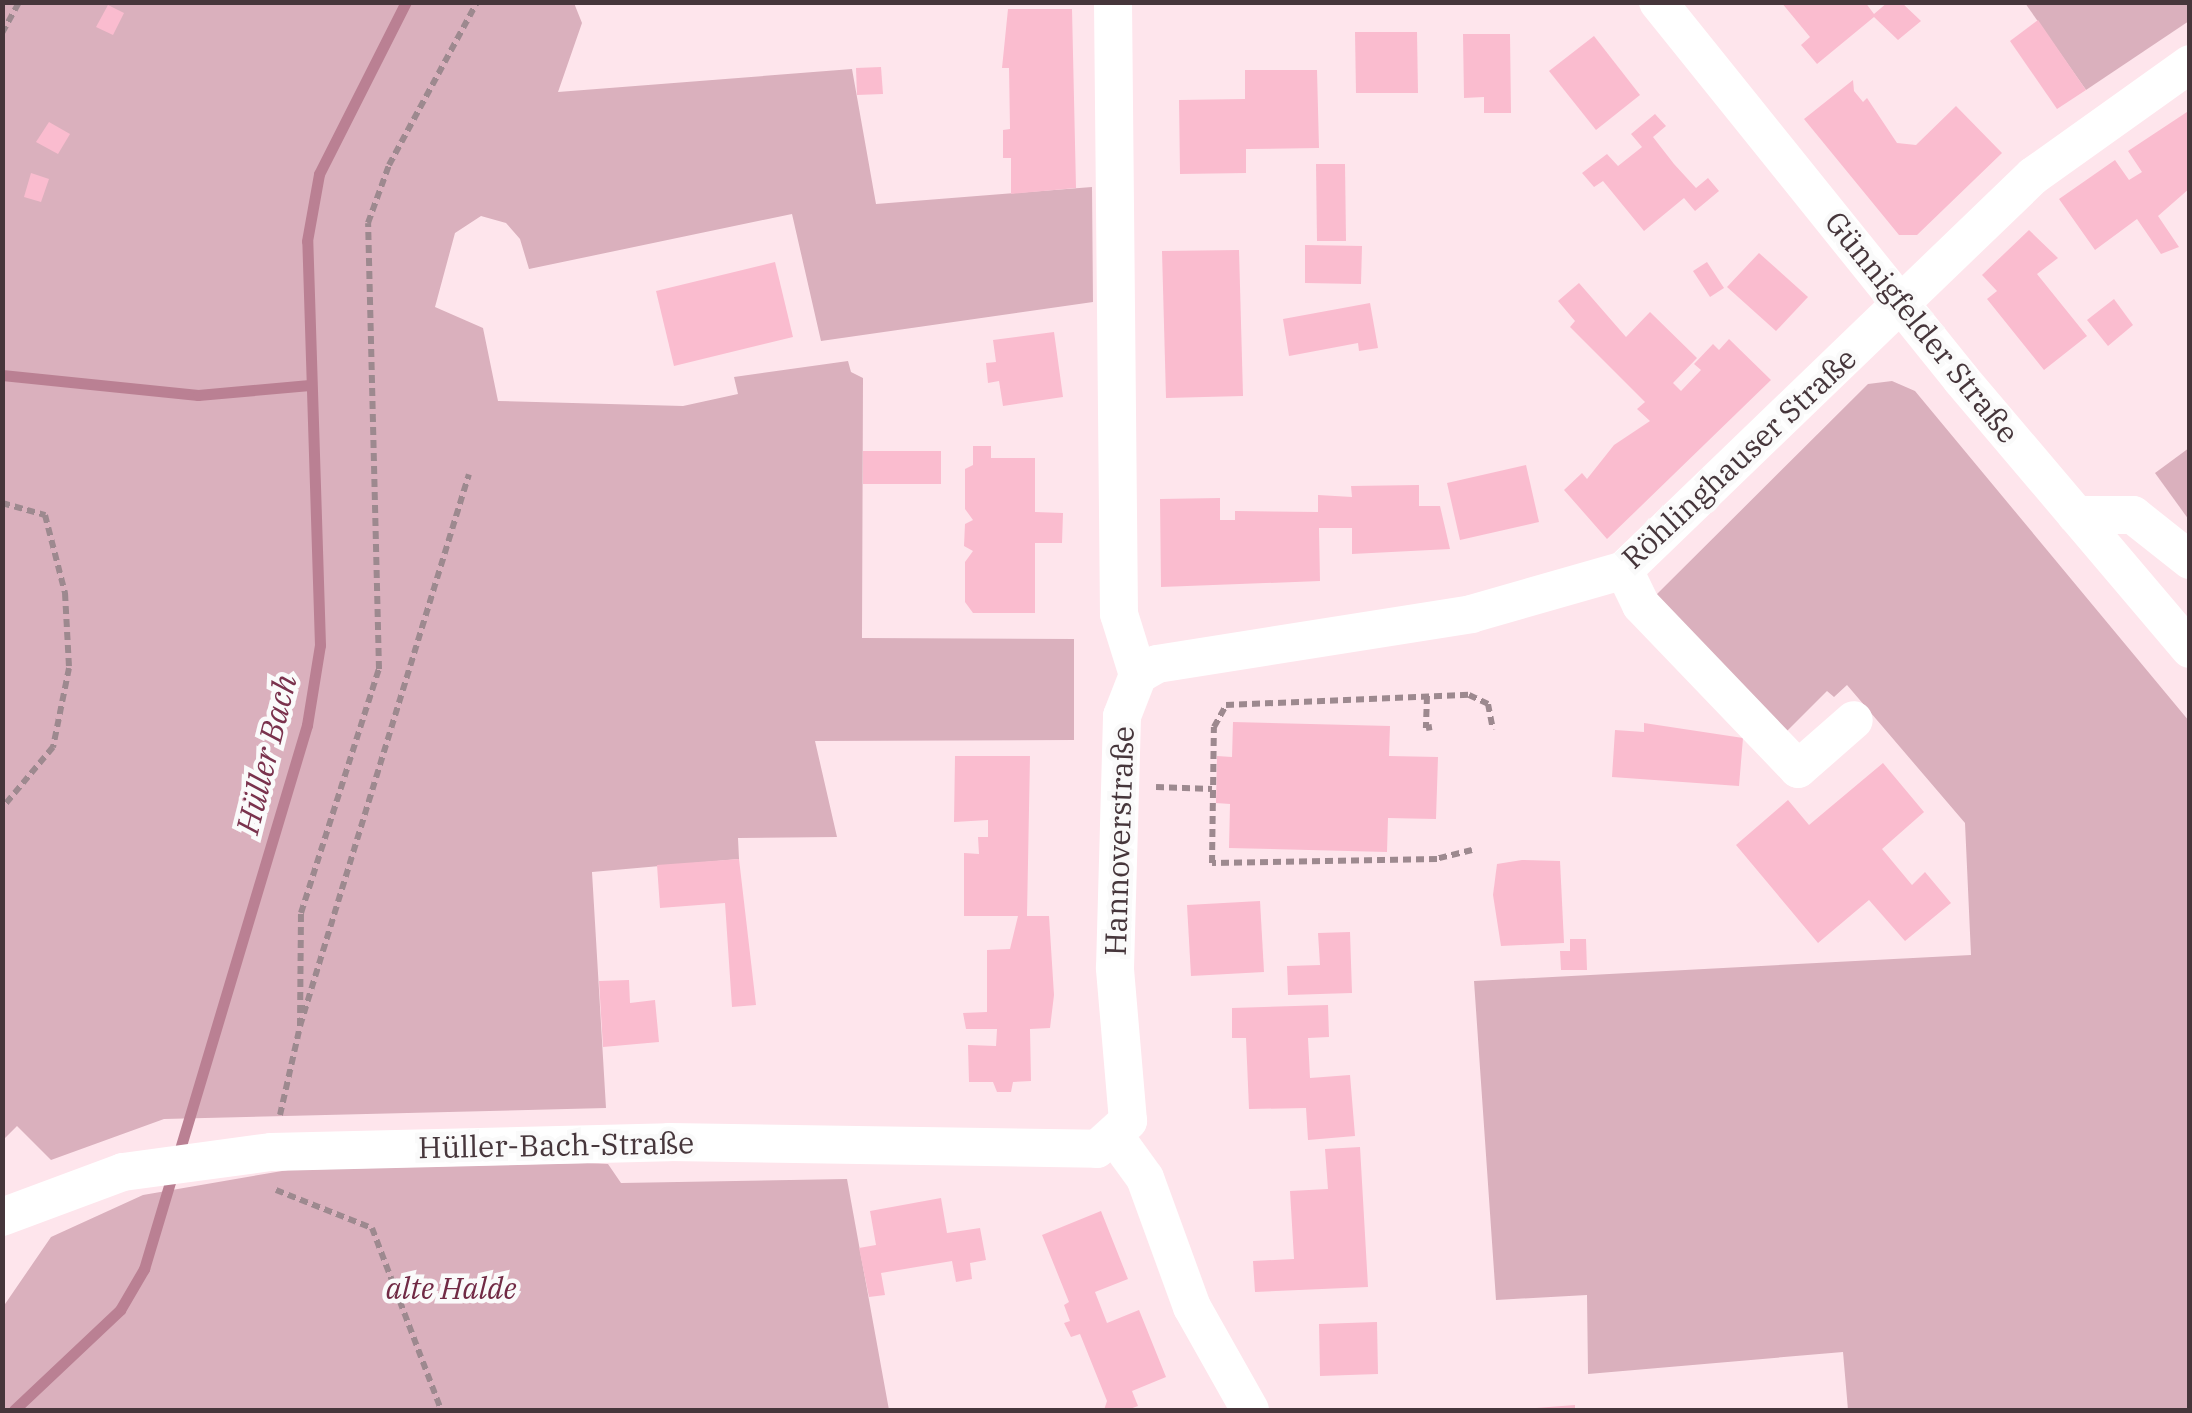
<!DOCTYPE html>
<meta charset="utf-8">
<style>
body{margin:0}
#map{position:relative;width:2192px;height:1413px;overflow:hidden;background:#fee5ec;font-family:"IBM Plex Serif",serif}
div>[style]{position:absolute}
.green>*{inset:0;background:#dab0bd}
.stream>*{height:11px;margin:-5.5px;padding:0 5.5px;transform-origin:5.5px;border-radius:5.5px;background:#ba8093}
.building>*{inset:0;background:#fabccf}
.path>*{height:6px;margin-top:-3px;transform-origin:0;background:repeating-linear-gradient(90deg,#9d898f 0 8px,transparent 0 13px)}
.minor>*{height:38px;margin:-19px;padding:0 19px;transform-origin:19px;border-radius:19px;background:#fff}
span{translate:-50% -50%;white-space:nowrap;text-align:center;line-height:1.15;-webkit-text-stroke:9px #fafafa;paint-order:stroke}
.street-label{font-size:30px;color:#46363b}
.park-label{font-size:30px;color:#712a45;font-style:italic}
.water-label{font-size:32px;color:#7a324d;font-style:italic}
.frame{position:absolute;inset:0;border:5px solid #46363b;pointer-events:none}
</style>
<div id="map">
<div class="green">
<i style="clip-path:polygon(2px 3px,574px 3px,582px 23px,558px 92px,852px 69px,876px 204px,1092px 187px,1093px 302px,821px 341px,792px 214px,529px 269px,520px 239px,506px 223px,481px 216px,455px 233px,435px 307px,483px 328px,498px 401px,683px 406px,738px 394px,734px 377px,848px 361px,851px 372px,863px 378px,862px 638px,1074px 639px,1074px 740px,815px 741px,837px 837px,738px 838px,739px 859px,592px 872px,606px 1108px,164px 1119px,51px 1160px,17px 1126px,3px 1140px)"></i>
<i style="clip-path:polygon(2025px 3px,2189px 3px,2189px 21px,2086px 90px)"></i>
<i style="clip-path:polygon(1892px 381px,1915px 391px,2189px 721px,2189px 1410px,1848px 1410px,1843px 1352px,1588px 1374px,1587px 1295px,1496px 1300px,1474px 981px,1971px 955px,1965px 823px,1847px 685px,1834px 697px,1827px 691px,1784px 734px,1651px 600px,1868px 384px)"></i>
<i style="clip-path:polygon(2189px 448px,2189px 520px,2155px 473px)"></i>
<i style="clip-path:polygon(587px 1163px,608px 1164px,621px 1183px,847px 1179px,889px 1410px,3px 1410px,3px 1307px,51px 1237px,143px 1195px,288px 1170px)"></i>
</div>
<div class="stream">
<i style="left:2px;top:375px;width:197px;rotate:5.8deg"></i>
<i style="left:198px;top:395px;width:112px;rotate:-5.1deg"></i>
<i style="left:14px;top:1410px;width:146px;rotate:-43.3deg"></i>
<i style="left:120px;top:1310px;width:48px;rotate:-59.7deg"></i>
<i style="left:144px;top:1269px;width:568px;rotate:-73.32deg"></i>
<i style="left:307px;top:725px;width:81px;rotate:-80.8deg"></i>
<i style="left:320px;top:645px;width:404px;rotate:-91.8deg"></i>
<i style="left:307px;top:241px;width:68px;rotate:-79.8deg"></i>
<i style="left:319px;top:174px;width:193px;rotate:-63.2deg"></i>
</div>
<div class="building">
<i style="clip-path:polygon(1781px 2px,1865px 2px,1874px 14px,1888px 2px,1901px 2px,1921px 21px,1898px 40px,1874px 17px,1817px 64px,1801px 45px,1810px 37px)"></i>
<i style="clip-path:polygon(108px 5px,124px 13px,113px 35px,96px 27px)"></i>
<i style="clip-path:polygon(1008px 9px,1072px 9px,1076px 188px,1011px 194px,1011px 158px,1003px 158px,1003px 130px,1010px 129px,1009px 68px,1002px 68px)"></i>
<i style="clip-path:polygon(2038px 20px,2086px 90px,2057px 109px,2010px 41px)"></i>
<i style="clip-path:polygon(1355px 32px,1417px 32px,1418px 93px,1356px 93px)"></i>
<i style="clip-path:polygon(1463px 34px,1510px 34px,1511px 113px,1484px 113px,1484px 97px,1464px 98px)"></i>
<i style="clip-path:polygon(1594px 36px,1640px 95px,1596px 130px,1549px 71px)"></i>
<i style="clip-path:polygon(881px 67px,883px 94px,857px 95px,856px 68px)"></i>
<i style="clip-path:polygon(1245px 70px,1317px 70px,1319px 148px,1246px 149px,1246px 173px,1180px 174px,1179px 100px,1245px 99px)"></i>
<i style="clip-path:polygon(1853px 80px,1854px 91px,1863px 102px,1867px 98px,1897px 143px,1916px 145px,1956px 106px,2002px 153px,1917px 235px,1899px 235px,1804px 119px)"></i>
<i style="clip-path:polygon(2190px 110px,2190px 188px,2158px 216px,2179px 247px,2161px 254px,2137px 219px,2095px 250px,2059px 199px,2115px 160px,2129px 180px,2142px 172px,2128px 151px)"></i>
<i style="clip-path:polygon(1655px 114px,1666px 126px,1653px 137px,1674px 164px,1696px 188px,1708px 178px,1719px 191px,1695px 211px,1684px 198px,1644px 231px,1603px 181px,1594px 187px,1582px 173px,1607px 154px,1618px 166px,1642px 147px,1631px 134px)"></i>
<i style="clip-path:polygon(49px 122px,70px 134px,58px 154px,36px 142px)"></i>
<i style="clip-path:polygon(1316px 164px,1345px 164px,1346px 241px,1317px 241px)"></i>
<i style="clip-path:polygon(31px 173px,49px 179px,41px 202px,24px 197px)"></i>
<i style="clip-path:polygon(2029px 230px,2058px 258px,2037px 274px,2087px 336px,2044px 370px,1987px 299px,1997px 291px,1982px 275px)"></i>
<i style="clip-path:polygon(1305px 245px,1362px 246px,1361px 284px,1305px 283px)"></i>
<i style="clip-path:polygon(1239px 250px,1243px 396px,1166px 398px,1162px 251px)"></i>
<i style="clip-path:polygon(1759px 253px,1808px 297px,1776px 331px,1727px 287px)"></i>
<i style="clip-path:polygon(775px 262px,793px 337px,674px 366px,656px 291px)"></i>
<i style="clip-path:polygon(1707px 262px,1724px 288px,1710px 297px,1693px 271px)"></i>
<i style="clip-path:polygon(1579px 283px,1626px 337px,1650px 312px,1697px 358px,1673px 383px,1681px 391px,1701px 370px,1694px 364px,1713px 344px,1719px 350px,1729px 339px,1771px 380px,1607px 539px,1564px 490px,1582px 473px,1587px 479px,1614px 445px,1650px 421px,1637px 409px,1645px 402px,1570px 327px,1575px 321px,1558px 301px)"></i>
<i style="clip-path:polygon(2114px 299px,2133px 325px,2108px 346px,2087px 320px)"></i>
<i style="clip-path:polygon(1370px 303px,1378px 348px,1359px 351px,1358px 343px,1289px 356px,1283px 319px)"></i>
<i style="clip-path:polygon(1054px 332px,1063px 397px,1003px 406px,999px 381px,988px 383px,986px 363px,996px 362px,993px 340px)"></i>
<i style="clip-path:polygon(973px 446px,991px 446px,991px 458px,1035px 458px,1035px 512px,1063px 513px,1062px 543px,1035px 543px,1035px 613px,973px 613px,965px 602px,965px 562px,973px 551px,964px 546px,965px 524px,973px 520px,965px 509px,965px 469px,973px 465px)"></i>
<i style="clip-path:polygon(863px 451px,941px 451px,941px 484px,863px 484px)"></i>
<i style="clip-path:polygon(1526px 465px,1539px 522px,1460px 540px,1447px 483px)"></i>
<i style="clip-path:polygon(1419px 485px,1419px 506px,1440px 506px,1450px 549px,1352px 554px,1352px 528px,1319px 528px,1320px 581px,1161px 587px,1160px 499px,1220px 498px,1220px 520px,1235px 520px,1235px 511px,1318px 512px,1318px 495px,1352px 497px,1351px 486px)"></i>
<i style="clip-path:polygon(1233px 722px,1390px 726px,1389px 756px,1438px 757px,1436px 819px,1388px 818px,1387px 852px,1229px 848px,1230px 804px,1216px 803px,1217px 756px,1232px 757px)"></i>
<i style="clip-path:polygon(1644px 723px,1743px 738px,1739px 786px,1612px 777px,1615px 730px,1644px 732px)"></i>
<i style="clip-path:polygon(955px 756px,1030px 756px,1027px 916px,1049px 916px,1054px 995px,1050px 1028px,1030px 1029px,1031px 1081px,1013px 1082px,1011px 1092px,997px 1092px,993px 1082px,969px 1082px,968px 1045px,996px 1046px,997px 1029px,966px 1029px,963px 1013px,987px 1012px,987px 950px,1010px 949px,1018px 916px,964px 916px,964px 853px,979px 854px,978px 837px,988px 837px,988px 820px,954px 822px)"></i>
<i style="clip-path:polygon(1883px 763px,1924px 812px,1882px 849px,1912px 885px,1925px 872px,1951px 903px,1905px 941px,1869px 900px,1818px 943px,1736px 845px,1788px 800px,1809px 825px)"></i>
<i style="clip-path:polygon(739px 859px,756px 1005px,732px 1007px,725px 903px,660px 908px,657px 865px)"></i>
<i style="clip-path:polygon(1522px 860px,1560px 861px,1564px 943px,1501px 946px,1493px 895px,1497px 864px)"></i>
<i style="clip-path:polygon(1260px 901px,1264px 972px,1191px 976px,1187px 905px)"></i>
<i style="clip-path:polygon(1350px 932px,1352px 993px,1288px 995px,1287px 966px,1320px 965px,1318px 933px)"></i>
<i style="clip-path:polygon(1570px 939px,1586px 939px,1587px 970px,1561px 970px,1560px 951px,1570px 951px)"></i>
<i style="clip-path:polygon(629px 980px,630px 1003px,655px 1000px,659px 1042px,603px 1047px,599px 981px)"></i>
<i style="clip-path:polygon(1328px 1005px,1329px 1037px,1308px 1038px,1310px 1078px,1350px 1075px,1355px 1136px,1308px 1140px,1306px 1108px,1249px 1109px,1246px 1038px,1232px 1038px,1232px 1008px)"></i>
<i style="clip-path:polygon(1360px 1147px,1368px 1287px,1255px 1292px,1253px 1261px,1294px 1259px,1290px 1191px,1328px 1189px,1325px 1149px)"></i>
<i style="clip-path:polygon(941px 1198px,947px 1233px,980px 1228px,986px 1260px,970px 1263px,972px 1279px,956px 1282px,952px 1261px,881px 1273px,885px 1295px,869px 1297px,859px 1248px,876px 1245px,870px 1211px)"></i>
<i style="clip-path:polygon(1101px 1211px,1128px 1279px,1095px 1292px,1107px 1323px,1139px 1310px,1166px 1377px,1132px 1391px,1138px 1406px,1127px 1410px,1104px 1410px,1107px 1401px,1080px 1334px,1071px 1337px,1064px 1323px,1070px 1321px,1064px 1305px,1069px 1302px,1042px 1235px)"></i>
<i style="clip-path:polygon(1377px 1322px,1378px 1374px,1320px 1376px,1319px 1324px)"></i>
<i style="clip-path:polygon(1575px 1405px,1575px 1410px,1536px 1410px,1536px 1408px)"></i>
</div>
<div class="path">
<i style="left:2px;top:33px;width:35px;rotate:-61deg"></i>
<i style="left:2px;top:503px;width:45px;rotate:15.6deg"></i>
<i style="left:45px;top:515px;width:81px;rotate:75.6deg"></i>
<i style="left:65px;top:593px;width:75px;rotate:86.9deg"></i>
<i style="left:69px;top:668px;width:81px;rotate:101.4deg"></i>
<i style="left:53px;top:747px;width:80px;rotate:129.9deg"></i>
<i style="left:1427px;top:696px;width:32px;rotate:92deg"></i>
<i style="left:1426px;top:728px;width:6px;rotate:-9deg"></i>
<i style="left:1156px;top:787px;width:56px;rotate:2deg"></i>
<i style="left:1472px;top:850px;width:36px;rotate:166deg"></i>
<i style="left:1437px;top:859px;width:225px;rotate:179deg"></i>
<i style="left:1212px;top:863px;width:136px;rotate:-89.2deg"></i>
<i style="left:1214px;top:727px;width:25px;rotate:-61deg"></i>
<i style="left:1226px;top:705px;width:243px;rotate:-2.4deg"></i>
<i style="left:1469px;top:695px;width:21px;rotate:25deg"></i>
<i style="left:1488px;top:704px;width:26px;rotate:79deg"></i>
<i style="left:300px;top:1026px;width:113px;rotate:-89.5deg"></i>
<i style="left:301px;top:913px;width:256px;rotate:-72.3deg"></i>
<i style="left:379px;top:669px;width:446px;rotate:-91.4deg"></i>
<i style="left:368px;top:223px;width:62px;rotate:-70.1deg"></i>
<i style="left:389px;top:165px;width:185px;rotate:-61.6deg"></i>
<i style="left:280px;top:1115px;width:91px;rotate:-77.3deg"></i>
<i style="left:300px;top:1026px;width:577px;rotate:-72.98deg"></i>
<i style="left:276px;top:1190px;width:103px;rotate:21.6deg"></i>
<i style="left:372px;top:1228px;width:195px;rotate:69.2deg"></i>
</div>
<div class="minor">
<i style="left:1113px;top:2px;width:612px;rotate:89.44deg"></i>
<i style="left:1119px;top:614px;width:64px;rotate:72.7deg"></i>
<i style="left:1658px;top:2px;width:484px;rotate:51.2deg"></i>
<i style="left:1961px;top:379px;width:354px;rotate:49.7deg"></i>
<i style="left:2076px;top:515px;width:57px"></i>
<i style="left:2133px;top:515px;width:73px;rotate:38.3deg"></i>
<i style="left:1624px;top:570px;width:39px;rotate:64deg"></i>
<i style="left:1641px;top:605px;width:227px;rotate:46.2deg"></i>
<i style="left:1798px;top:769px;width:74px;rotate:-41.2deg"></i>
<i style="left:1116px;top:1138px;width:49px;rotate:54.1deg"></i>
<i style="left:1145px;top:1178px;width:137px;rotate:70deg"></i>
<i style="left:1192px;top:1307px;width:118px;rotate:60.6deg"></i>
<i style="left:2px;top:1217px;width:129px;rotate:-20.4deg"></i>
<i style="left:123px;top:1172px;width:149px;rotate:-7.7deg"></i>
<i style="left:271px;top:1152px;width:398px;rotate:-1.4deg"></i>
<i style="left:669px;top:1142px;width:428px;rotate:0.9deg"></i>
<i style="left:1097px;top:1149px;width:42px;rotate:-42.1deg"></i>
<i style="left:1128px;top:1121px;width:154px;rotate:-94.9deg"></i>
<i style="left:1115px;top:968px;width:252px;rotate:-88.4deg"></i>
<i style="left:1122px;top:716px;width:44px;rotate:-68.7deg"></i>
<i style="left:1138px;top:675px;width:22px;rotate:-30deg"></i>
<i style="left:1157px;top:664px;width:318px;rotate:-9deg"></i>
<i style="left:1471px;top:614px;width:159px;rotate:-16deg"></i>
<i style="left:1624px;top:570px;width:568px;rotate:-43.93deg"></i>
<i style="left:2033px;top:176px;width:193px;rotate:-35.5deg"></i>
</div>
<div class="street-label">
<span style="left:1922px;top:327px;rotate:51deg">Günnigfelder Straße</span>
<span style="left:1739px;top:458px;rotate:-43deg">Röhlinghauser Straße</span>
<span style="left:1119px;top:841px;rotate:-88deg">Hannoverstraße</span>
<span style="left:556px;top:1145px;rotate:-1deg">Hüller-Bach-Straße</span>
</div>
<div class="park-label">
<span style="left:451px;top:1288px">alte Halde</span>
</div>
<div class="water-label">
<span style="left:266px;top:754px;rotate:-76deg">Hüller Bach</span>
</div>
<div class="frame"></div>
</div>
